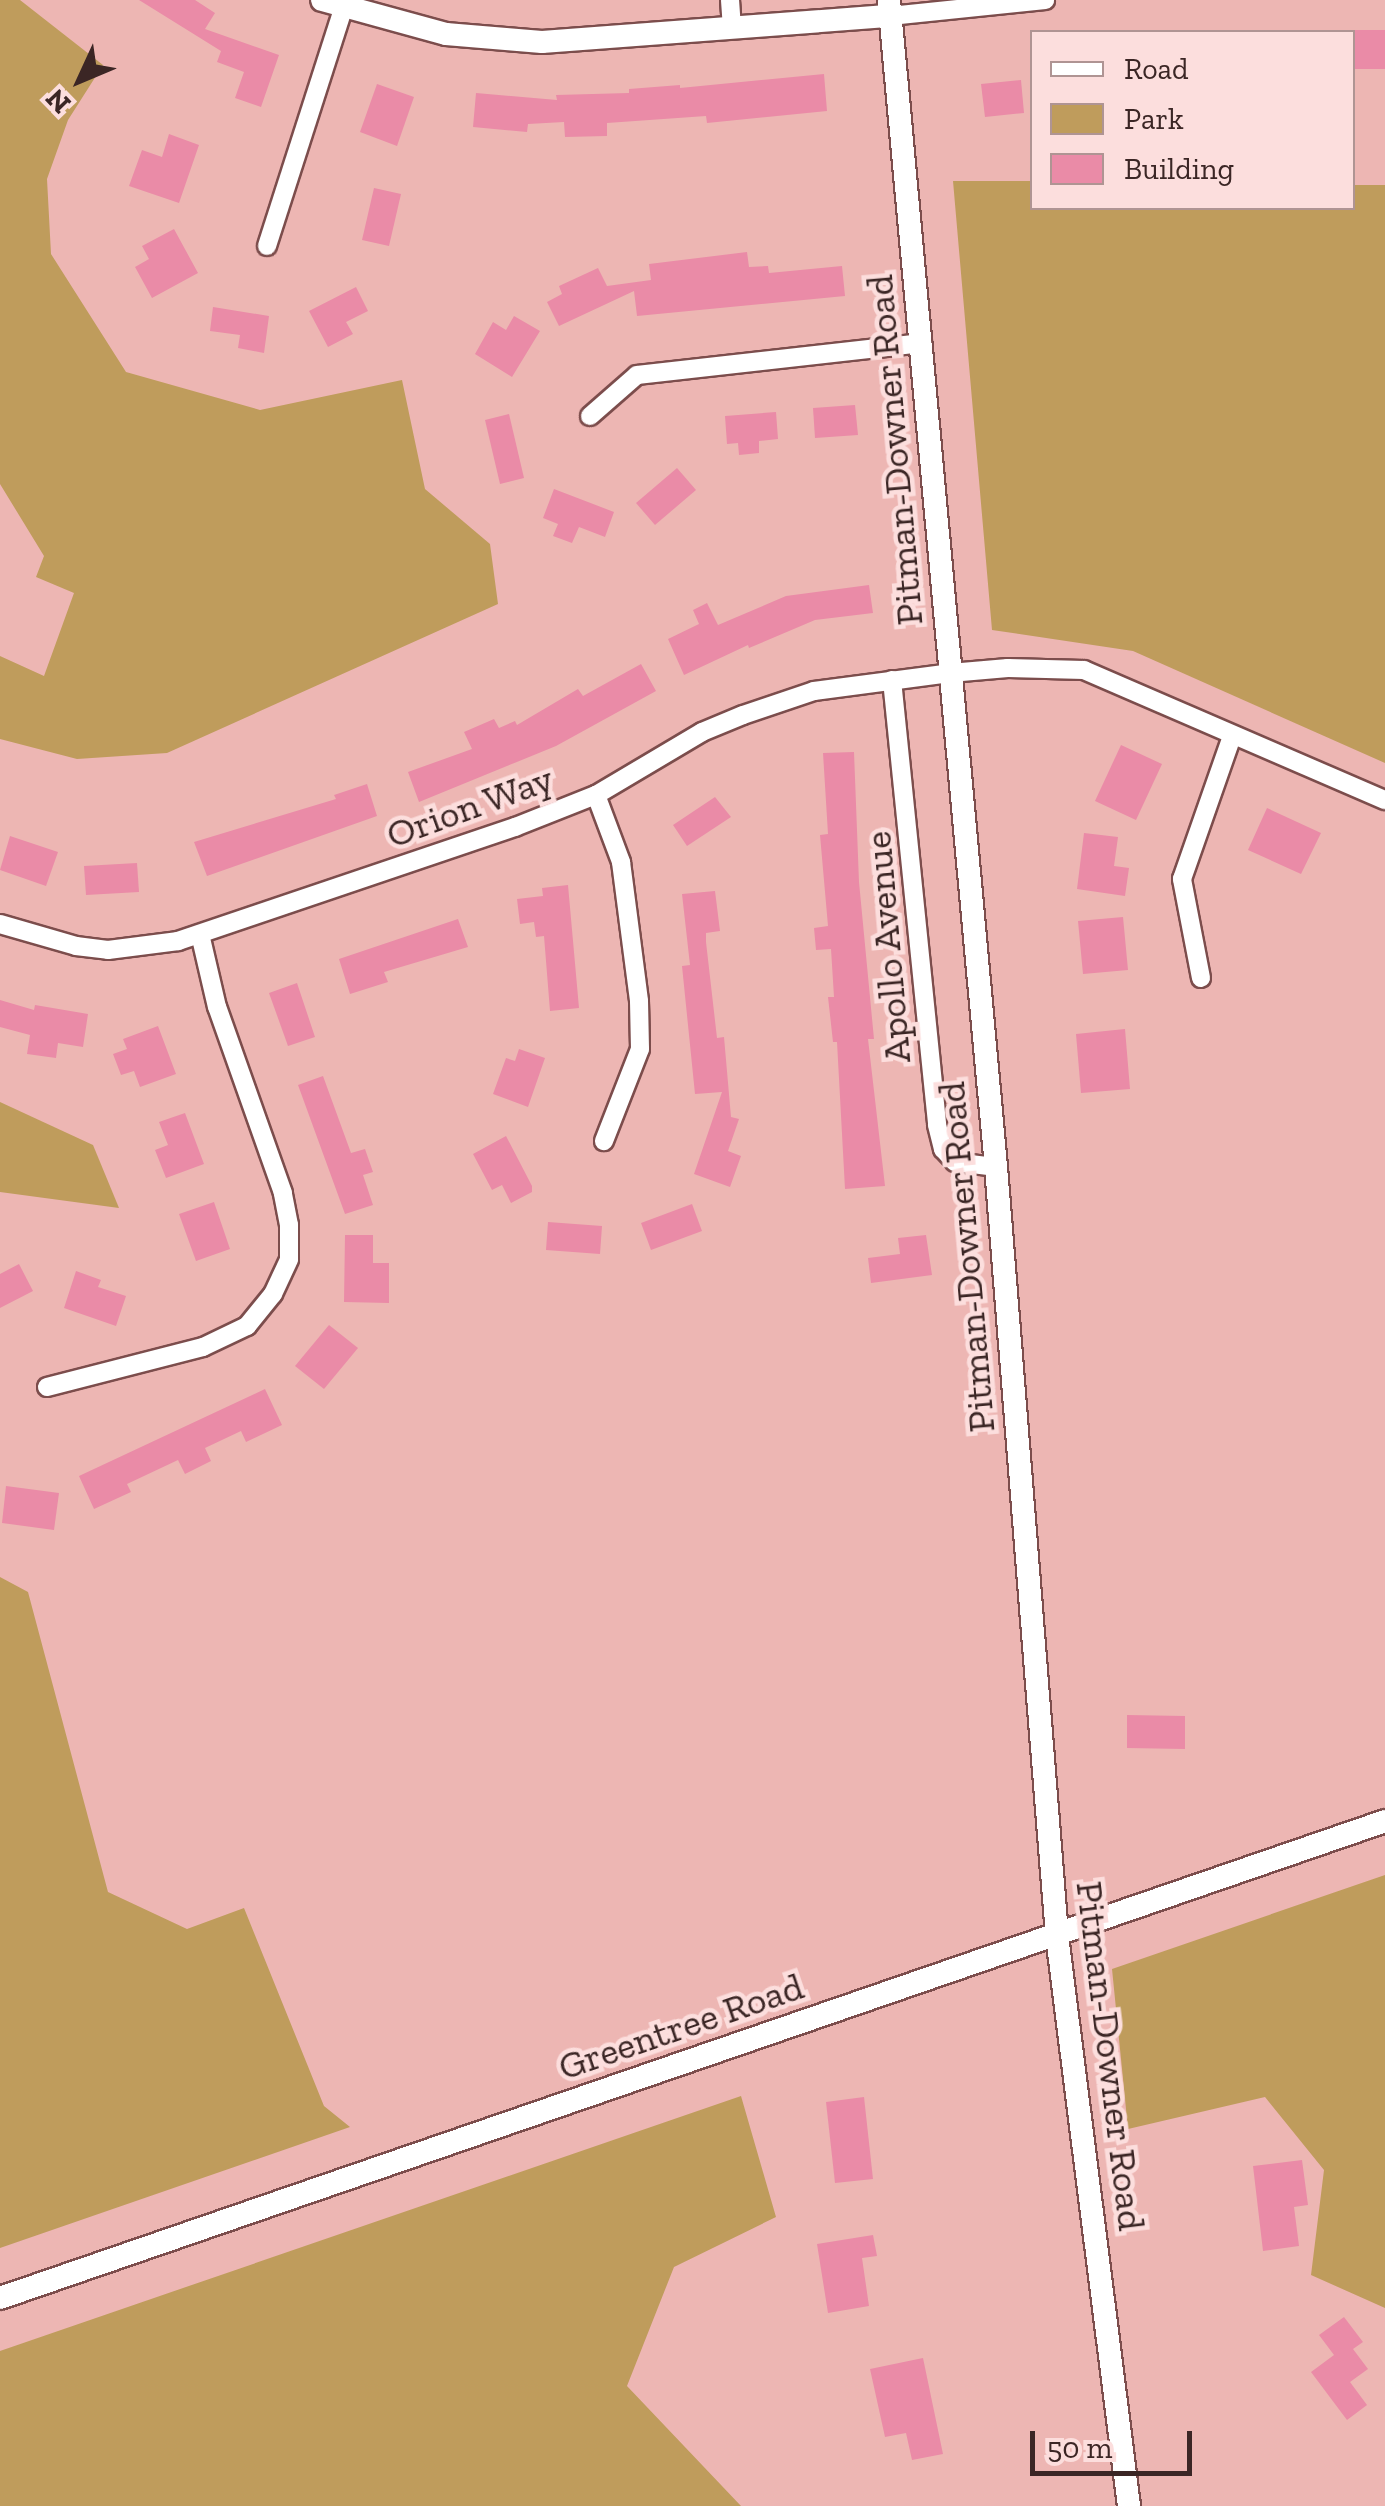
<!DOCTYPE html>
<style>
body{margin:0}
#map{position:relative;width:1385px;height:2506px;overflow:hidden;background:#edb6b3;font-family:"Zilla Slab",serif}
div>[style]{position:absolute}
.green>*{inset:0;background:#bf9c5c}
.building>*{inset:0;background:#ea8ba7}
.roads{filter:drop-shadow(2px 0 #7c4d4c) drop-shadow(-2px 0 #7c4d4c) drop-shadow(0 2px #7c4d4c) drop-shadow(0 -2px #7c4d4c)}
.minor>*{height:18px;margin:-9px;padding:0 9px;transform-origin:9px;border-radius:9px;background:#fff}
.tertiary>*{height:22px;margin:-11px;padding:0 11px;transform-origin:11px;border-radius:11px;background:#fff}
span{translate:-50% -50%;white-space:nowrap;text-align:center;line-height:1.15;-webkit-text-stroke:9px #fcdedd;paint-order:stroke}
.street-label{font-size:38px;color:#3b2625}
.legend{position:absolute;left:1030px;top:30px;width:325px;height:180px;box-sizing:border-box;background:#fcdedd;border:2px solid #af9493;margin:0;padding:12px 18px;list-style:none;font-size:30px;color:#3b2625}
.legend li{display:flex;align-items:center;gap:20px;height:50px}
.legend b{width:50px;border:2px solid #af9493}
.north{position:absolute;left:30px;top:30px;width:100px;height:100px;-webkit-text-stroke:8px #fcdedd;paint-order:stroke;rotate:226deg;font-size:28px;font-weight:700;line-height:40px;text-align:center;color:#3b2625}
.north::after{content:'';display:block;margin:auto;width:35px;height:45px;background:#3b2625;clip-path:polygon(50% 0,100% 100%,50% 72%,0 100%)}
.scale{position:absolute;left:1030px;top:2431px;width:162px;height:45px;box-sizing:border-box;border:5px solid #3b2625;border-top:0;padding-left:12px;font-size:30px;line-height:35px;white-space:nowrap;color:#3b2625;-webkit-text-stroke:8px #fcdedd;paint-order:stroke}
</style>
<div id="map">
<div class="green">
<i style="clip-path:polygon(0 0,20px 0,103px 65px,68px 120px,47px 179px,51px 254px,126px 372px,260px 410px,402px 380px,425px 489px,490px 544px,498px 604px,167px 753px,77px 759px,0 739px,0 656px,44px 676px,74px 593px,36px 577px,44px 556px,0 484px)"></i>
<i style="clip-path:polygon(953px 181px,1032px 181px,1032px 208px,1352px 208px,1353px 185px,1385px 185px,1385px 763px,1133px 651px,992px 630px)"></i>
<i style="clip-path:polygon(0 1102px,93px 1145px,119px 1208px,0 1192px)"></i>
<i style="clip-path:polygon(0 1577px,28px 1592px,108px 1892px,187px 1929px,244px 1908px,324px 2106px,350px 2127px,0 2248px)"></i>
<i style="clip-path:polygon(1385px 1875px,1385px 2308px,1311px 2275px,1324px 2170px,1265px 2097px,1128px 2129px,1112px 1969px)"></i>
<i style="clip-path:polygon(741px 2096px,776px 2217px,674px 2267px,627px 2386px,741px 2506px,0 2506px,0 2351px)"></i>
</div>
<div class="building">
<i style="clip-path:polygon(139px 0,195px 0,215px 13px,205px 29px,279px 55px,261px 107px,235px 98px,244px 72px,217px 62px,221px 51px)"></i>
<i style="clip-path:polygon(1352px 30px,1385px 30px,1385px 69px,1352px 69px)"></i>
<i style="clip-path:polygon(824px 74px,827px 111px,707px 123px,706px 116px,607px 123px,607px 136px,565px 137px,564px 122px,528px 124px,527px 132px,473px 127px,476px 93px,557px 100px,556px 95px,629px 93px,629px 89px,680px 85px,680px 88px)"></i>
<i style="clip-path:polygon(1021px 80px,1024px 113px,985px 117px,981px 84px)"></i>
<i style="clip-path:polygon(377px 84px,414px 97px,397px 146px,360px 132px)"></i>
<i style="clip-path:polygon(169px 134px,199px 145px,179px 203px,129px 186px,142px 150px,162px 157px)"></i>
<i style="clip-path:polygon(374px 188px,401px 194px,389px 246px,362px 240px)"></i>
<i style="clip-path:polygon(174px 229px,198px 273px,152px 298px,135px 267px,149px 259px,142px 246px)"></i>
<i style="clip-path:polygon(747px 252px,749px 267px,768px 266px,769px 273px,842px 266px,845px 296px,637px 316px,634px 291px,559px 326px,547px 302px,562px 294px,559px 286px,598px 268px,607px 286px,651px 280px,649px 264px)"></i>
<i style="clip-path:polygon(356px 287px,368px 311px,346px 322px,353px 334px,328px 347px,309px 311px)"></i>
<i style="clip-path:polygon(213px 307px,269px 316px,264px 353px,238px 348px,240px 335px,210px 331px)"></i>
<i style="clip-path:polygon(514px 316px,540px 331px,512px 377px,475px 354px,493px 322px,506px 330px)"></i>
<i style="clip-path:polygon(855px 405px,858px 435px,815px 438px,813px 408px)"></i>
<i style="clip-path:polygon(776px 412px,778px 439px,759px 441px,759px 453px,739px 455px,738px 443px,727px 444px,725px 416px)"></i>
<i style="clip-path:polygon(509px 414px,524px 478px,500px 484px,485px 420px)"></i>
<i style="clip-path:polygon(677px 468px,696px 490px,655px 525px,636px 503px)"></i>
<i style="clip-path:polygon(554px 489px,614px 512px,605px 537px,579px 527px,572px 543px,553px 536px,558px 524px,543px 518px)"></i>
<i style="clip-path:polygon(869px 585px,873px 613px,815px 620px,749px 648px,748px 645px,684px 675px,668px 639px,699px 624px,693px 610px,707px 603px,718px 625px,786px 596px)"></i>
<i style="clip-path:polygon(641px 664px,656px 691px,556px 746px,419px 802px,408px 772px,472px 749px,464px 732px,494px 719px,499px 728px,515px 721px,517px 725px,578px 689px,583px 696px)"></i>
<i style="clip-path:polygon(1121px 745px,1162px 764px,1136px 820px,1095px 801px)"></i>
<i style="clip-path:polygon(854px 752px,859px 882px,874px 1039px,868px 1039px,885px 1186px,845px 1189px,837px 1042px,833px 1042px,828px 997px,834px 997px,831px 949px,816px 950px,814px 928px,828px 926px,820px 835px,828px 834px,823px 753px)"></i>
<i style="clip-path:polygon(367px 784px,377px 816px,207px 876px,194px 842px,336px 799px,334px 795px)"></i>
<i style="clip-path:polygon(715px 797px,731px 817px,687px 846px,673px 825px)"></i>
<i style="clip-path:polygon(1267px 808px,1321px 833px,1301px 874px,1248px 850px)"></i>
<i style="clip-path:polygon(1084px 833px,1118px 837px,1114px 866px,1129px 868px,1125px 896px,1077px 889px)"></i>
<i style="clip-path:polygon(10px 836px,58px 852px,46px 886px,0 870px)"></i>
<i style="clip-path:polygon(137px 863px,139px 892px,86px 895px,84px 866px)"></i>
<i style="clip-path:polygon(568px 885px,579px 1008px,550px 1011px,544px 936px,536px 937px,534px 922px,520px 924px,517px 899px,543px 896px,542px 888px)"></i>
<i style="clip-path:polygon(715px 891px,720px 931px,706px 933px,706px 942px,717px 1038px,724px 1037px,731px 1117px,739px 1119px,728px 1151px,741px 1156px,730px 1187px,694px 1174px,722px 1092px,695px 1094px,682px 966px,690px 965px,682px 894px)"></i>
<i style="clip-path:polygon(1123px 917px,1128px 970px,1083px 974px,1078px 921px)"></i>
<i style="clip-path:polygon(458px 919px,468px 947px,384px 972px,388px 982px,350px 994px,339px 959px)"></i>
<i style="clip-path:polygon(297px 983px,315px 1037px,288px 1046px,269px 993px)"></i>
<i style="clip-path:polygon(0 1000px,34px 1010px,35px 1005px,88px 1014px,83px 1047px,58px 1043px,56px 1058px,27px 1054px,30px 1035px,0 1027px)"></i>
<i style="clip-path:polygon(158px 1026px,176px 1074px,140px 1087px,134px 1071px,121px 1075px,113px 1054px,127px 1049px,123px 1039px)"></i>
<i style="clip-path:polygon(1125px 1029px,1130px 1089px,1081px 1093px,1076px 1034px)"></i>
<i style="clip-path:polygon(519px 1049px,545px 1058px,528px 1107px,493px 1094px,506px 1058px,515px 1061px)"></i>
<i style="clip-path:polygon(323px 1076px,351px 1153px,365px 1149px,373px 1172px,363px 1175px,373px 1205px,345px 1214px,298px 1085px)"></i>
<i style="clip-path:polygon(185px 1113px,204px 1164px,166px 1178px,155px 1150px,168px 1145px,159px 1122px)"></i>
<i style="clip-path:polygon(506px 1136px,532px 1186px,532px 1192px,511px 1203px,502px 1185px,492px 1190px,473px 1154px)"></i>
<i style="clip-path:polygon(214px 1202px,230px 1249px,196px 1261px,179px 1214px)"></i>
<i style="clip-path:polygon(692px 1204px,702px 1231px,651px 1250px,641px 1223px)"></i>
<i style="clip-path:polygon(548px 1222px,602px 1226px,600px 1254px,546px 1250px)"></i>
<i style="clip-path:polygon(345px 1235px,373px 1235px,373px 1263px,389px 1263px,389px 1303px,344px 1302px)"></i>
<i style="clip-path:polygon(926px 1235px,932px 1275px,871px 1283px,868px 1258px,900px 1254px,898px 1238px)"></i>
<i style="clip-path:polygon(19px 1264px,33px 1291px,0 1308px,0 1274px)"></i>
<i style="clip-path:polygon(76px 1271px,101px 1280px,98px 1287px,126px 1296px,116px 1326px,64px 1308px)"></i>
<i style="clip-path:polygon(329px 1325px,358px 1348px,324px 1389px,295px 1366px)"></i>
<i style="clip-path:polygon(265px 1389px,282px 1425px,246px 1442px,241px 1431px,205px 1448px,211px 1461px,185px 1474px,178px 1460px,127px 1484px,131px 1492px,94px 1509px,79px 1476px)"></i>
<i style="clip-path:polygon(6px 1486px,59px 1493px,54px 1530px,2px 1523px)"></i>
<i style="clip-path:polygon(1127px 1715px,1185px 1716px,1185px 1749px,1127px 1748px)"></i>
<i style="clip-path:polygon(864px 2097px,873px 2179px,835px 2183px,826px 2102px)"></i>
<i style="clip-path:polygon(1302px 2160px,1308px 2205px,1294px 2207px,1299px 2246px,1263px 2251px,1253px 2166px)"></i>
<i style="clip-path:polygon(873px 2235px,877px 2256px,862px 2258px,869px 2306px,828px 2313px,817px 2244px)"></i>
<i style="clip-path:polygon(1344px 2317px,1363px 2342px,1353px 2349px,1368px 2369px,1350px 2382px,1367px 2405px,1347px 2420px,1311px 2372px,1334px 2355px,1319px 2335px)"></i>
<i style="clip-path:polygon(923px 2358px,943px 2454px,912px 2460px,906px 2433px,885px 2437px,870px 2369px)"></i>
</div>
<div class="roads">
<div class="minor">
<i style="left:730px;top:0;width:28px;rotate:86deg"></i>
<i style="left:890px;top:16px;width:156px;rotate:-5.9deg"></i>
<i style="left:267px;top:246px;width:258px;rotate:-72.2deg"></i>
<i style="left:590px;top:416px;width:62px;rotate:-41.1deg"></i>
<i style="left:637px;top:375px;width:287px;rotate:-6.4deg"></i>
<i style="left:892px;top:680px;width:447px;rotate:84.2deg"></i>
<i style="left:937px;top:1125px;width:25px;rotate:76deg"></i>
<i style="left:943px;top:1149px;width:18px;rotate:47deg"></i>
<i style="left:955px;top:1162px;width:41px;rotate:7deg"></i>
<i style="left:596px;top:795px;width:72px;rotate:69.5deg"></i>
<i style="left:621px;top:862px;width:140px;rotate:82.6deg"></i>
<i style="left:639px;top:1001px;width:48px;rotate:88.8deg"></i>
<i style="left:640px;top:1049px;width:99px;rotate:111.4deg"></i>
<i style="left:0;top:924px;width:79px;rotate:16.1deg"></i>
<i style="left:76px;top:946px;width:32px;rotate:7deg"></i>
<i style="left:108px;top:950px;width:71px;rotate:-7.3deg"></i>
<i style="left:178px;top:941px;width:356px;rotate:-18.7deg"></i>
<i style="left:515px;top:827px;width:87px;rotate:-21.6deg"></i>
<i style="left:596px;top:795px;width:123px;rotate:-30.7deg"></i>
<i style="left:702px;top:732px;width:44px;rotate:-22.5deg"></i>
<i style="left:743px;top:715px;width:75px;rotate:-18.7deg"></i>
<i style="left:814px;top:691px;width:137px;rotate:-7.5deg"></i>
<i style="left:950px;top:673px;width:58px;rotate:-4.9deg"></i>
<i style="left:1008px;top:668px;width:76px;rotate:1.5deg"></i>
<i style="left:1084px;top:670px;width:328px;rotate:23.4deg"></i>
<i style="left:1201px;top:978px;width:101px;rotate:-100.9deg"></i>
<i style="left:1182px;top:879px;width:151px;rotate:-70.7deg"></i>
<i style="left:47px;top:1387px;width:161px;rotate:-14.4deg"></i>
<i style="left:203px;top:1347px;width:49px;rotate:-25.5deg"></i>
<i style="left:247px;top:1326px;width:41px;rotate:-50.9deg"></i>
<i style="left:273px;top:1294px;width:38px;rotate:-65deg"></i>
<i style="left:289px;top:1259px;width:34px;rotate:-90deg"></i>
<i style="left:289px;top:1225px;width:33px;rotate:-101deg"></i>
<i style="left:283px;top:1193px;width:197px;rotate:-109.5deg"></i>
<i style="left:217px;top:1007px;width:75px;rotate:-103.1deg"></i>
</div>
<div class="tertiary">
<i style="left:322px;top:0;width:129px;rotate:15.3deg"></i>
<i style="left:446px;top:34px;width:96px;rotate:4.8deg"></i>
<i style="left:542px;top:42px;width:349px;rotate:-4.3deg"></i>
<i style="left:889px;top:0;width:1172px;rotate:84.76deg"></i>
<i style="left:996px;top:1167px;width:771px;rotate:85.46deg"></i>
<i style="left:1057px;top:1936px;width:575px;rotate:82.8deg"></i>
<i style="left:0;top:2298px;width:1465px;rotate:-19deg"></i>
</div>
</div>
<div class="street-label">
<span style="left:895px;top:450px;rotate:-95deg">Pitman-Downer Road</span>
<span style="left:470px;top:807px;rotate:-20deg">Orion Way</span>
<span style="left:888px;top:947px;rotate:-95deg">Apollo Avenue</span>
<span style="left:967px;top:1257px;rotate:-95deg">Pitman-Downer Road</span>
<span style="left:681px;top:2027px;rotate:-19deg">Greentree Road</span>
<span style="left:1110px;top:2056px;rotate:83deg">Pitman-Downer Road</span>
</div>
<ul class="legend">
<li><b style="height:12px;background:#fff"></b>Road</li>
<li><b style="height:28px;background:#bf9c5c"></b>Park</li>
<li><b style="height:28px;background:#ea8ba7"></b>Building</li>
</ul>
<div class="north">N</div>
<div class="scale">50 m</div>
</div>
